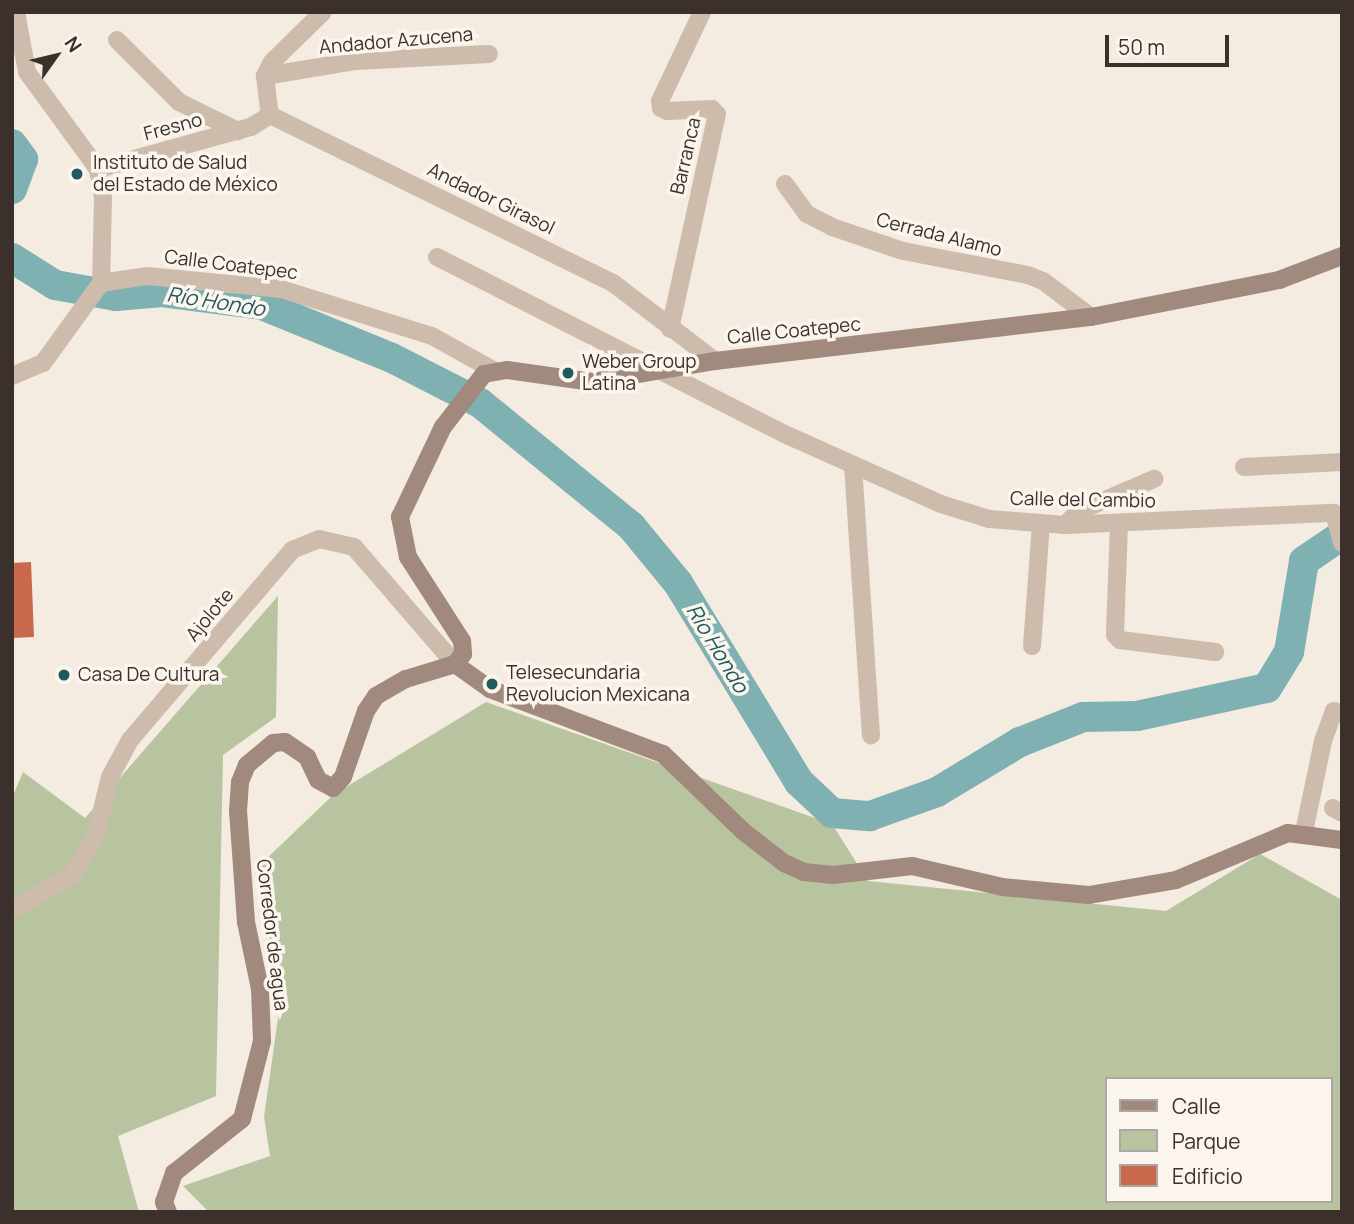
<!DOCTYPE html>
<meta charset="utf-8">
<style>
body{margin:0}
#map{position:relative;width:1354px;height:1224px;overflow:hidden;background:#f4ebe1;font-family:Manrope,sans-serif}
div>[style]{position:absolute}
.green>*{inset:0;background:#b8c4a0}
.river>*{height:30px;margin:-15px;padding:0 15px;transform-origin:15px;border-radius:15px;background:#7fb0b2}
.building>*{inset:0;background:#c8694b}
.street>*{height:18px;margin:-9px;padding:0 9px;transform-origin:9px;border-radius:9px;background:#cdbbac}
.secondary>*{height:18px;margin:-9px;padding:0 9px;transform-origin:9px;border-radius:9px;background:#a18a7d}
.dots>*{width:19px;height:19px;translate:-50% -50%;box-sizing:border-box;border:4px solid #fbf5ee;border-radius:50%}
span{translate:-50% -50%;white-space:nowrap;text-align:center;line-height:1.15;-webkit-text-stroke:7px #fbf5ee;paint-order:stroke}
.street-label{font-size:19px;color:#3b302b}
.poi-label{font-size:19px;color:#3b302b}
.left{translate:0 -50%;text-align:left}
.water-label{font-size:21px;color:#1f5a5e;font-style:italic}
.frame{position:absolute;inset:0;border:14px solid #3b302b;pointer-events:none}
.legend{position:absolute;left:1105px;top:1077px;width:228px;height:126px;box-sizing:border-box;background:#fbf5ee;border:2px solid #aea6a0;margin:0;padding:9px 12px;list-style:none;font-size:21px;color:#3b302b}
.legend li{display:flex;align-items:center;gap:14px;height:35px}
.legend b{width:35px;border:2px solid #aea6a0}
.north{position:absolute;left:21px;top:21px;width:70px;height:70px;-webkit-text-stroke:5px #fbf5ee;paint-order:stroke;rotate:56deg;font-size:19px;font-weight:700;line-height:28px;text-align:center;color:#3b302b}
.north::after{content:'';display:block;margin:auto;width:24px;height:32px;background:#3b302b;clip-path:polygon(50% 0,100% 100%,50% 72%,0 100%)}
.scale{position:absolute;left:1105px;top:35px;width:124px;height:32px;box-sizing:border-box;border:4px solid #3b302b;border-top:0;padding-left:9px;font-size:21px;line-height:24px;white-space:nowrap;color:#3b302b;-webkit-text-stroke:5px #fbf5ee;paint-order:stroke}
</style>
<div id="map">
<div class="green">
<i style="clip-path:polygon(278px 596px,276px 717px,223px 755px,216px 1096px,118px 1136px,139px 1212px,12px 1212px,12px 798px,23px 772px,85px 818px)"></i>
<i style="clip-path:polygon(evenodd,486px 702px,832px 824px,868px 881px,1166px 911px,1260px 854px,1342px 900px,1342px 1212px,209px 1212px,183px 1186px,270px 1156px,264px 1117px,279px 1011px,260px 865px,333px 795px,486px 702px,1107px 1079px,1331px 1079px,1331px 1201px,1107px 1201px,1107px 1079px)"></i>
</div>
<div class="river">
<i style="left:12px;top:144px;width:19px;rotate:54deg"></i>
<i style="left:23px;top:159px;width:32px;rotate:110deg"></i>
<i style="left:12px;top:258px;width:51px;rotate:32.1deg"></i>
<i style="left:55px;top:285px;width:62px;rotate:10.2deg"></i>
<i style="left:116px;top:296px;width:46px;rotate:-5deg"></i>
<i style="left:162px;top:292px;width:101px;rotate:7.4deg"></i>
<i style="left:262px;top:305px;width:140px;rotate:22.2deg"></i>
<i style="left:392px;top:358px;width:99px;rotate:27.1deg"></i>
<i style="left:480px;top:403px;width:195px;rotate:39.2deg"></i>
<i style="left:631px;top:526px;width:74px;rotate:50.5deg"></i>
<i style="left:678px;top:583px;width:233px;rotate:58.7deg"></i>
<i style="left:799px;top:782px;width:45px;rotate:43.2deg"></i>
<i style="left:832px;top:813px;width:38px;rotate:5deg"></i>
<i style="left:870px;top:816px;width:71px;rotate:-19.7deg"></i>
<i style="left:937px;top:792px;width:97px;rotate:-31.1deg"></i>
<i style="left:1020px;top:742px;width:68px;rotate:-21.6deg"></i>
<i style="left:1083px;top:717px;width:54px;rotate:-1.1deg"></i>
<i style="left:1137px;top:716px;width:133px;rotate:-12.2deg"></i>
<i style="left:1267px;top:688px;width:42px;rotate:-58.6deg"></i>
<i style="left:1289px;top:652px;width:92px;rotate:-80.6deg"></i>
<i style="left:1304px;top:561px;width:46px;rotate:-34.4deg"></i>
</div>
<div class="building">
<i style="clip-path:polygon(31px 562px,34px 637px,12px 638px,12px 563px)"></i>
</div>
<div class="street">
<i style="left:16px;top:12px;width:61px;rotate:79.6deg"></i>
<i style="left:27px;top:72px;width:120px;rotate:53.8deg"></i>
<i style="left:98px;top:169px;width:29px;rotate:80deg"></i>
<i style="left:103px;top:198px;width:85px;rotate:91.3deg"></i>
<i style="left:323px;top:12px;width:71px;rotate:135.6deg"></i>
<i style="left:272px;top:62px;width:16px;rotate:117deg"></i>
<i style="left:265px;top:76px;width:39px;rotate:83deg"></i>
<i style="left:270px;top:115px;width:382px;rotate:26.1deg"></i>
<i style="left:613px;top:283px;width:128px;rotate:37.4deg"></i>
<i style="left:117px;top:40px;width:88px;rotate:45deg"></i>
<i style="left:179px;top:102px;width:66px;rotate:26.2deg"></i>
<i style="left:265px;top:76px;width:92px;rotate:-9.4deg"></i>
<i style="left:356px;top:61px;width:133px;rotate:-3deg"></i>
<i style="left:98px;top:169px;width:159px;rotate:-15.4deg"></i>
<i style="left:251px;top:127px;width:22px;rotate:-32deg"></i>
<i style="left:785px;top:184px;width:37px;rotate:54deg"></i>
<i style="left:807px;top:214px;width:28px;rotate:27deg"></i>
<i style="left:832px;top:227px;width:75px;rotate:18.7deg"></i>
<i style="left:903px;top:251px;width:127px;rotate:10.9deg"></i>
<i style="left:1028px;top:275px;width:16px;rotate:22deg"></i>
<i style="left:1043px;top:281px;width:60px;rotate:36.9deg"></i>
<i style="left:437px;top:257px;width:395px;rotate:27deg"></i>
<i style="left:789px;top:436px;width:167px;rotate:24.1deg"></i>
<i style="left:941px;top:504px;width:50px;rotate:17.4deg"></i>
<i style="left:989px;top:519px;width:76px;rotate:4.5deg"></i>
<i style="left:1065px;top:525px;width:269px;rotate:-2.6deg"></i>
<i style="left:1334px;top:513px;width:31px;rotate:75deg"></i>
<i style="left:670px;top:329px;width:220px;rotate:-77.7deg"></i>
<i style="left:717px;top:114px;width:7px;rotate:-135deg"></i>
<i style="left:712px;top:109px;width:45px;rotate:177.5deg"></i>
<i style="left:667px;top:111px;width:7px;rotate:-153deg"></i>
<i style="left:661px;top:108px;width:7px;rotate:-98deg"></i>
<i style="left:660px;top:101px;width:98px;rotate:-64.7deg"></i>
<i style="left:12px;top:376px;width:34px;rotate:-23deg"></i>
<i style="left:43px;top:363px;width:99px;rotate:-54.1deg"></i>
<i style="left:101px;top:283px;width:47px;rotate:-8.7deg"></i>
<i style="left:147px;top:276px;width:135px;rotate:5.5deg"></i>
<i style="left:281px;top:289px;width:158px;rotate:17.3deg"></i>
<i style="left:432px;top:336px;width:70px;rotate:29.1deg"></i>
<i style="left:853px;top:465px;width:271px;rotate:86.2deg"></i>
<i style="left:1244px;top:467px;width:98px;rotate:-2.9deg"></i>
<i style="left:1065px;top:525px;width:20px;rotate:-45deg"></i>
<i style="left:1079px;top:511px;width:82px;rotate:-23.1deg"></i>
<i style="left:1119px;top:525px;width:110px;rotate:92.1deg"></i>
<i style="left:1115px;top:635px;width:7px;rotate:45deg"></i>
<i style="left:1120px;top:640px;width:96px;rotate:7.2deg"></i>
<i style="left:1032px;top:646px;width:122px;rotate:-85.8deg"></i>
<i style="left:1333px;top:808px;width:10px;rotate:29deg"></i>
<i style="left:1304px;top:832px;width:93px;rotate:-78.2deg"></i>
<i style="left:1323px;top:741px;width:32px;rotate:-70deg"></i>
<i style="left:1334px;top:711px;width:9px;rotate:21deg"></i>
<i style="left:12px;top:909px;width:67px;rotate:-28.5deg"></i>
<i style="left:71px;top:877px;width:46px;rotate:-58.4deg"></i>
<i style="left:95px;top:838px;width:63px;rotate:-76.2deg"></i>
<i style="left:110px;top:777px;width:42px;rotate:-61.6deg"></i>
<i style="left:130px;top:740px;width:250px;rotate:-49.5deg"></i>
<i style="left:292px;top:550px;width:29px;rotate:-22deg"></i>
<i style="left:319px;top:539px;width:36px;rotate:13deg"></i>
<i style="left:354px;top:547px;width:155px;rotate:49.2deg"></i>
</div>
<div class="secondary">
<i style="left:455px;top:664px;width:13px;rotate:-51deg"></i>
<i style="left:463px;top:654px;width:13px;rotate:-94deg"></i>
<i style="left:462px;top:641px;width:100px;rotate:-122.7deg"></i>
<i style="left:408px;top:557px;width:41px;rotate:-101.3deg"></i>
<i style="left:400px;top:517px;width:100px;rotate:-64.5deg"></i>
<i style="left:443px;top:427px;width:67px;rotate:-52.3deg"></i>
<i style="left:484px;top:374px;width:23px;rotate:-10deg"></i>
<i style="left:507px;top:370px;width:86px;rotate:8deg"></i>
<i style="left:592px;top:382px;width:125px;rotate:-9.7deg"></i>
<i style="left:715px;top:361px;width:379px;rotate:-6.7deg"></i>
<i style="left:1091px;top:317px;width:192px;rotate:-11.1deg"></i>
<i style="left:1279px;top:280px;width:67px;rotate:-20.9deg"></i>
<i style="left:455px;top:664px;width:43px;rotate:35.5deg"></i>
<i style="left:490px;top:689px;width:185px;rotate:20.6deg"></i>
<i style="left:663px;top:754px;width:112px;rotate:43.9deg"></i>
<i style="left:744px;top:832px;width:51px;rotate:37.8deg"></i>
<i style="left:784px;top:863px;width:22px;rotate:24deg"></i>
<i style="left:804px;top:872px;width:29px;rotate:6deg"></i>
<i style="left:833px;top:875px;width:80px;rotate:-6.5deg"></i>
<i style="left:912px;top:866px;width:92px;rotate:13.1deg"></i>
<i style="left:1002px;top:887px;width:87px;rotate:5.3deg"></i>
<i style="left:1089px;top:895px;width:88px;rotate:-9.8deg"></i>
<i style="left:1176px;top:880px;width:121px;rotate:-22.8deg"></i>
<i style="left:1288px;top:833px;width:54px;rotate:7.4deg"></i>
<i style="left:168px;top:1212px;width:11px;rotate:-112deg"></i>
<i style="left:164px;top:1202px;width:31px;rotate:-71deg"></i>
<i style="left:174px;top:1173px;width:87px;rotate:-38.5deg"></i>
<i style="left:242px;top:1119px;width:81px;rotate:-75.6deg"></i>
<i style="left:262px;top:1041px;width:52px;rotate:-92.2deg"></i>
<i style="left:260px;top:989px;width:68px;rotate:-101.8deg"></i>
<i style="left:246px;top:922px;width:111px;rotate:-94.1deg"></i>
<i style="left:238px;top:811px;width:29px;rotate:-86deg"></i>
<i style="left:240px;top:782px;width:18px;rotate:-68deg"></i>
<i style="left:247px;top:765px;width:34px;rotate:-40deg"></i>
<i style="left:273px;top:743px;width:12px;rotate:-5deg"></i>
<i style="left:285px;top:742px;width:27px;rotate:34deg"></i>
<i style="left:307px;top:757px;width:25px;rotate:64deg"></i>
<i style="left:318px;top:780px;width:17px;rotate:28deg"></i>
<i style="left:333px;top:788px;width:15px;rotate:-48deg"></i>
<i style="left:343px;top:777px;width:70px;rotate:-70.8deg"></i>
<i style="left:366px;top:711px;width:18px;rotate:-56deg"></i>
<i style="left:376px;top:696px;width:34px;rotate:-30deg"></i>
<i style="left:406px;top:679px;width:51px;rotate:-17deg"></i>
</div>
<div class="dots">
<i style="left:77px;top:174px;background:#1f5a5e"></i>
<i style="left:568px;top:373px;background:#1f5a5e"></i>
<i style="left:64px;top:675px;background:#1f5a5e"></i>
<i style="left:492px;top:684px;background:#1f5a5e"></i>
</div>
<div class="street-label">
<span style="left:396px;top:41px;rotate:-5deg">Andador Azucena</span>
<span style="left:173px;top:127px;rotate:-15deg">Fresno</span>
<span style="left:686px;top:156px;rotate:-77deg">Barranca</span>
<span style="left:491px;top:199px;rotate:26deg">Andador Girasol</span>
<span style="left:939px;top:235px;rotate:14deg">Cerrada Alamo</span>
<span style="left:231px;top:265px;rotate:7deg">Calle Coatepec</span>
<span style="left:794px;top:331px;rotate:-6deg">Calle Coatepec</span>
<span style="left:1083px;top:500px;rotate:1deg">Calle del Cambio</span>
<span style="left:210px;top:615px;rotate:-50deg">Ajolote</span>
<span style="left:272px;top:935px;rotate:83deg">Corredor de agua</span>
</div>
<div class="poi-label">
<span class="left" style="left:93px;top:174px">Instituto de Salud<br>del Estado de México</span>
<span class="left" style="left:582px;top:373px">Weber Group<br>Latina</span>
<span class="left" style="left:506px;top:684px">Telesecundaria<br>Revolucion Mexicana</span>
<span class="left" style="left:78px;top:675px">Casa De Cultura</span>
</div>
<div class="water-label">
<span style="left:216px;top:301px;rotate:9deg">Río Hondo</span>
<span style="left:718px;top:648px;rotate:59deg">Río Hondo</span>
</div>
<div class="frame"></div>
<ul class="legend">
<li><b style="height:9px;background:#a18a7d"></b>Calle</li>
<li><b style="height:19px;background:#b8c4a0"></b>Parque</li>
<li><b style="height:19px;background:#c8694b"></b>Edificio</li>
</ul>
<div class="north">N</div>
<div class="scale">50 m</div>
</div>
